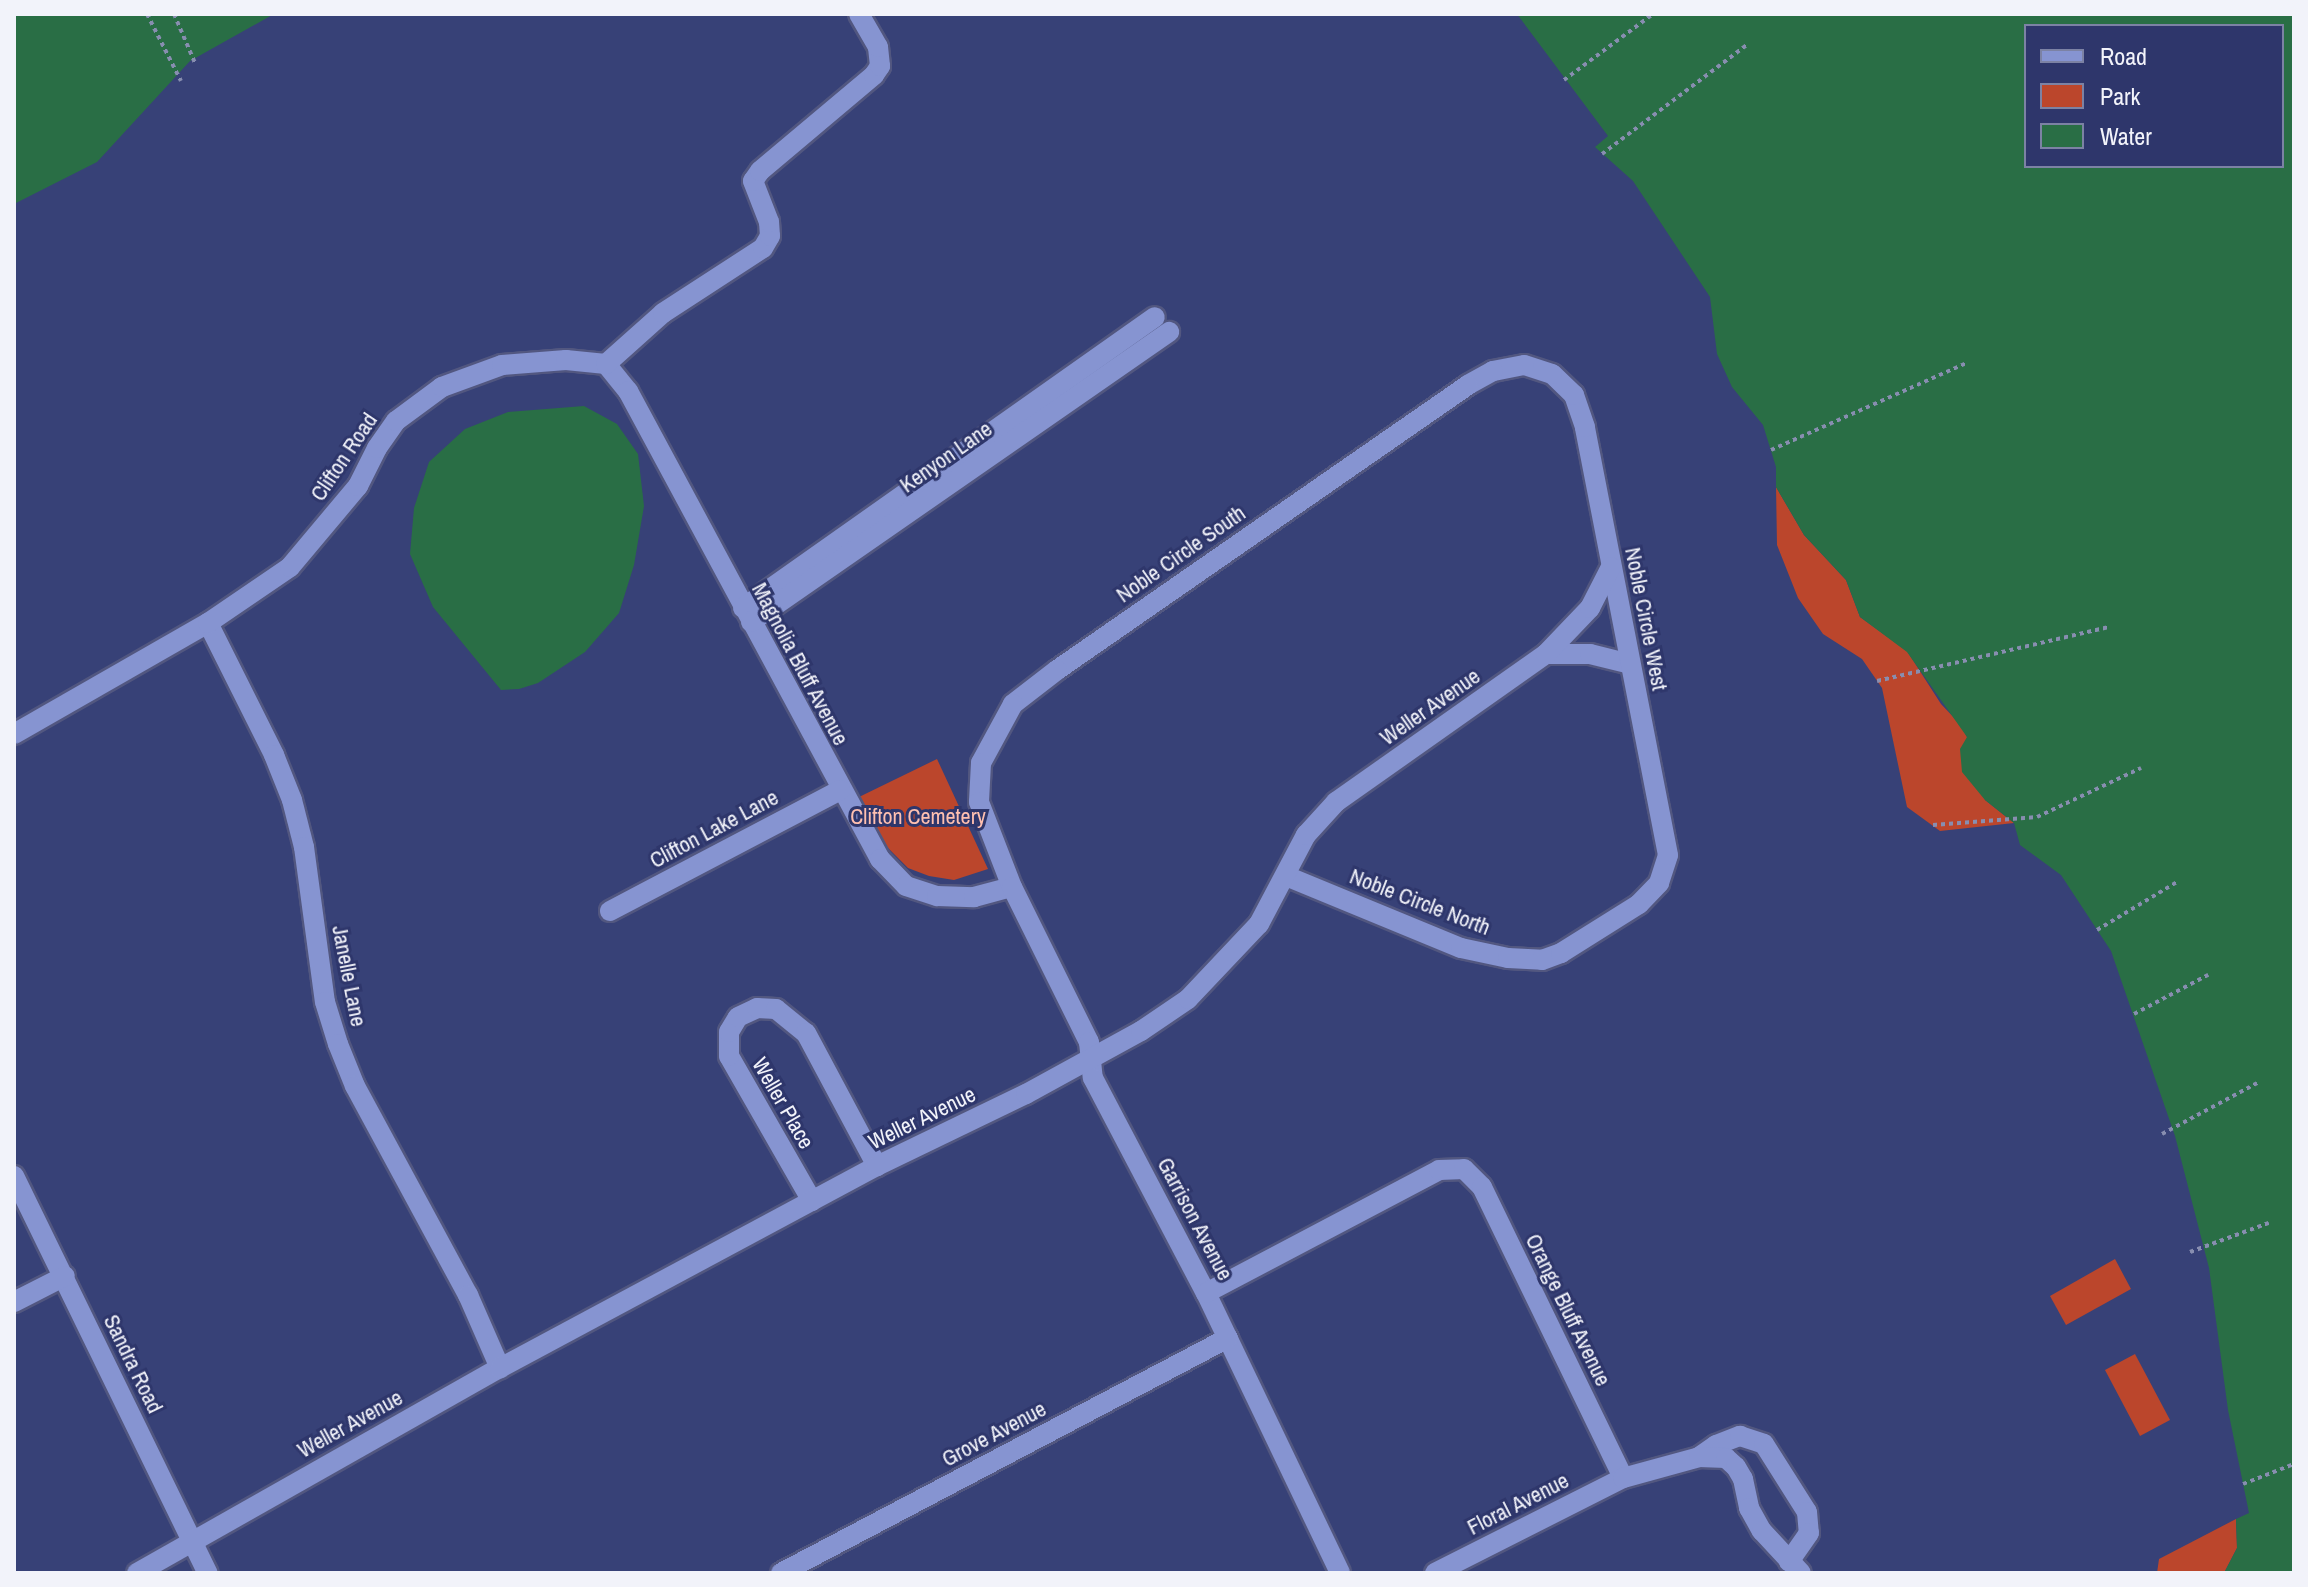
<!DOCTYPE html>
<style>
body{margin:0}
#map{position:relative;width:2308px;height:1587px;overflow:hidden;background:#374177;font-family:"Archivo Narrow",sans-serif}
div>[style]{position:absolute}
.green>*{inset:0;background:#bb462c}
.water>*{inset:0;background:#296e45}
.path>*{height:4px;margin-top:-2px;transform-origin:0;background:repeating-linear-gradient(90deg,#888eb0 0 4px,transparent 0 8px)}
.roads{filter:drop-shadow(2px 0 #525780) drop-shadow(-2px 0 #525780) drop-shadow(0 2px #525780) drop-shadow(0 -2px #525780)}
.minor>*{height:20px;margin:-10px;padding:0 10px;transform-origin:10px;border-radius:10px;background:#8694d1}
span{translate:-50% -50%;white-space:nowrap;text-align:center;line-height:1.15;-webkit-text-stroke:6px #2e366b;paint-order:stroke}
.street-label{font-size:22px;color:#f2f3fa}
.park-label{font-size:22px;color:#ffc0b0}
.frame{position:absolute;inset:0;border:16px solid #f2f3fa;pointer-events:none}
.legend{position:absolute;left:2024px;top:24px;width:260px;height:144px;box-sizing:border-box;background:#2e366b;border:2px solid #7c82a4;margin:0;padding:10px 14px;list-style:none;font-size:24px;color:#f2f3fa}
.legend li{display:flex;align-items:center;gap:16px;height:40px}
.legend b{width:40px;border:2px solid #7c82a4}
</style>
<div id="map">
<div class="green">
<i style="clip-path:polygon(1776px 487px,1804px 535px,1846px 580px,1860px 617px,1907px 651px,1941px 704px,1960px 724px,1967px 737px,1985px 800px,2014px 823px,1940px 831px,1907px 807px,1882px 688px,1862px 659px,1823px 634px,1798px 598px,1777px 545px)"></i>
<i style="clip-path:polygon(937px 759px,988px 869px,954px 880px,929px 876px,908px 868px,884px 844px,859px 797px)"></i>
<i style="clip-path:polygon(2115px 1259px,2131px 1289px,2066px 1325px,2050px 1296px)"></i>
<i style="clip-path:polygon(2135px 1354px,2170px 1420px,2140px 1436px,2105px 1370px)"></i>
<i style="clip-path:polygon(2236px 1519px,2237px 1548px,2224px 1573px,2157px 1573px,2159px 1559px)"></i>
</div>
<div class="water">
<i style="clip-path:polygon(14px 14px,274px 14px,190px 61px,97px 162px,14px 204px)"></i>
<i style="clip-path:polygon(evenodd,1517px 14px,2294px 14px,2294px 1573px,2224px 1573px,2237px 1548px,2236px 1519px,2249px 1513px,2228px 1410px,2209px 1268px,2175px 1136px,2111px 951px,2061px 875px,2020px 845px,2014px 823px,1985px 800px,1962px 772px,1960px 749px,1967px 737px,1907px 652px,1860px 617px,1846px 580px,1804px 535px,1776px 487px,1776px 467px,1763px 425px,1732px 387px,1717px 354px,1710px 297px,1633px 181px,1595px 147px,1608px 136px,1517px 14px,2026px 26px,2282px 26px,2282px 166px,2026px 166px,2026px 26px)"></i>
<i style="clip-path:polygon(584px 406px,617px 424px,638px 454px,644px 506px,634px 565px,619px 613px,585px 652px,538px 683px,519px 689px,501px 690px,433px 607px,410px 554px,414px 508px,429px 462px,465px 429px,508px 412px)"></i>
</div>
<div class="path">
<i style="left:147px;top:14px;width:75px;rotate:63.1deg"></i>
<i style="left:174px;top:14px;width:53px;rotate:66.8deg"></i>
<i style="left:1564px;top:80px;width:111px;rotate:-36.6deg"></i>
<i style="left:1602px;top:154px;width:183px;rotate:-37deg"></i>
<i style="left:1771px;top:450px;width:214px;rotate:-24deg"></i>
<i style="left:1877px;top:681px;width:238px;rotate:-13.1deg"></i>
<i style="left:1933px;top:825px;width:104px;rotate:-4.4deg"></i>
<i style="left:2037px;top:817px;width:115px;rotate:-25.2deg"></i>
<i style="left:2097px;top:930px;width:93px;rotate:-31deg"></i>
<i style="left:2134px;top:1014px;width:84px;rotate:-27.8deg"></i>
<i style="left:2162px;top:1134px;width:108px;rotate:-28.2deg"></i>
<i style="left:2190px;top:1252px;width:84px;rotate:-20.2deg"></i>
<i style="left:2243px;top:1484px;width:55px;rotate:-21.4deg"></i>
</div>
<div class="roads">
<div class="minor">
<i style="left:606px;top:364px;width:35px;rotate:51deg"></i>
<i style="left:628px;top:391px;width:532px;rotate:61.7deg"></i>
<i style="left:880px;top:859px;width:37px;rotate:46deg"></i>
<i style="left:906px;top:886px;width:33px;rotate:18deg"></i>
<i style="left:937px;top:896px;width:37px;rotate:2deg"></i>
<i style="left:974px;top:897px;width:39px;rotate:-15deg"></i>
<i style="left:743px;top:608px;width:504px;rotate:-35.23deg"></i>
<i style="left:751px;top:622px;width:509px;rotate:-34.75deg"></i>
<i style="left:208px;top:623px;width:148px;rotate:63.4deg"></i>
<i style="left:274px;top:755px;width:48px;rotate:68.2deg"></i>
<i style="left:292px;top:800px;width:49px;rotate:75.7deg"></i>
<i style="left:304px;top:847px;width:156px;rotate:82.3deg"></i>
<i style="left:325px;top:1002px;width:44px;rotate:72.8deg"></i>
<i style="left:338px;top:1044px;width:45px;rotate:68deg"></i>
<i style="left:355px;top:1086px;width:238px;rotate:61.6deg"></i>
<i style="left:468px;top:1295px;width:80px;rotate:66.3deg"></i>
<i style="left:1546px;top:654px;width:44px"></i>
<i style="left:1590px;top:654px;width:41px;rotate:14deg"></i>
<i style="left:14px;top:734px;width:224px;rotate:-29.8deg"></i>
<i style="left:208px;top:623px;width:99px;rotate:-34.3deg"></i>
<i style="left:290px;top:567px;width:106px;rotate:-50deg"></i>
<i style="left:358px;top:486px;width:42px;rotate:-63.4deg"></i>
<i style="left:377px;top:448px;width:33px;rotate:-55deg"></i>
<i style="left:396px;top:421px;width:57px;rotate:-36.5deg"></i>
<i style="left:442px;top:387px;width:64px;rotate:-20.1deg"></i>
<i style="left:502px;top:365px;width:64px;rotate:-4.5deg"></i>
<i style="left:566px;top:360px;width:40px;rotate:5.7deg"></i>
<i style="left:606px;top:364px;width:76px;rotate:-41.8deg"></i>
<i style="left:663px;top:313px;width:119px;rotate:-33deg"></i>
<i style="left:763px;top:248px;width:14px;rotate:-60deg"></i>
<i style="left:770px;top:236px;width:14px;rotate:-94deg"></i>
<i style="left:769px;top:222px;width:44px;rotate:-111.3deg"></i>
<i style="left:753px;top:181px;width:12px;rotate:-55deg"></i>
<i style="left:760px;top:171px;width:149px;rotate:-40.1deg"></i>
<i style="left:874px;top:75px;width:11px;rotate:-56deg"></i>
<i style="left:880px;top:66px;width:19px;rotate:-96deg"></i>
<i style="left:878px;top:47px;width:38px;rotate:-120deg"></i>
<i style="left:1286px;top:876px;width:189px;rotate:22.4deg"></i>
<i style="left:1461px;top:948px;width:48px;rotate:12deg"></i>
<i style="left:1508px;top:958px;width:34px;rotate:3deg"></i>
<i style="left:1542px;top:960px;width:20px;rotate:-20deg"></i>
<i style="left:1561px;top:953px;width:92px;rotate:-32.1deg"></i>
<i style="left:1639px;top:904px;width:29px;rotate:-46deg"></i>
<i style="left:1659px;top:883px;width:29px;rotate:-72deg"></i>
<i style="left:1668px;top:855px;width:436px;rotate:-101deg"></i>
<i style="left:1585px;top:427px;width:34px;rotate:-109deg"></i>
<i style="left:1574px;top:395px;width:30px;rotate:-136deg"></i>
<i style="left:1552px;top:374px;width:29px;rotate:-162deg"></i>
<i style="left:1524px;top:365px;width:32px;rotate:169deg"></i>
<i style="left:1493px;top:371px;width:29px;rotate:151deg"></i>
<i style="left:1468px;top:385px;width:500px;rotate:145.26deg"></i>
<i style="left:1057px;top:670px;width:56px;rotate:142.3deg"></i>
<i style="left:1013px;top:704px;width:67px;rotate:118.5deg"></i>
<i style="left:981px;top:763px;width:39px;rotate:93deg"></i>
<i style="left:979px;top:802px;width:91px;rotate:68.8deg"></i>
<i style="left:1012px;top:887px;width:173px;rotate:63.6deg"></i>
<i style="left:1089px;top:1042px;width:36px;rotate:84deg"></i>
<i style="left:1093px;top:1078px;width:243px;rotate:62.3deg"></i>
<i style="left:1206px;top:1293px;width:310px;rotate:64.4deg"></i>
<i style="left:610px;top:911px;width:260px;rotate:-27.7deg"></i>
<i style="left:14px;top:1176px;width:442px;rotate:64deg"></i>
<i style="left:812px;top:1201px;width:167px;rotate:-119.8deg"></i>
<i style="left:729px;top:1056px;width:24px;rotate:-90deg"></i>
<i style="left:729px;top:1032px;width:17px;rotate:-59deg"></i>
<i style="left:738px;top:1017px;width:21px;rotate:-25deg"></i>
<i style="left:757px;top:1008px;width:19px;rotate:3deg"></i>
<i style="left:776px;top:1009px;width:38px;rotate:39deg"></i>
<i style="left:806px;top:1033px;width:151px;rotate:61.9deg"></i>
<i style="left:1206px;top:1293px;width:263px;rotate:-27.8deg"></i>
<i style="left:1439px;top:1170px;width:25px;rotate:-2deg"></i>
<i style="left:1464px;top:1169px;width:25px;rotate:45deg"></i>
<i style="left:1482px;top:1187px;width:323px;rotate:64.1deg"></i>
<i style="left:14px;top:1302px;width:57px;rotate:-27deg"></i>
<i style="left:1699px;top:1457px;width:21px;rotate:-35deg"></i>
<i style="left:1716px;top:1445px;width:26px;rotate:-21deg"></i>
<i style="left:1740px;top:1436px;width:25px;rotate:18deg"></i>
<i style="left:1764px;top:1444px;width:80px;rotate:57.7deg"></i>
<i style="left:1807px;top:1512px;width:21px;rotate:85deg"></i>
<i style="left:1809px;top:1533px;width:35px;rotate:125deg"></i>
<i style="left:137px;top:1573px;width:417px;rotate:-29.5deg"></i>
<i style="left:500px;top:1368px;width:428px;rotate:-28.2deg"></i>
<i style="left:877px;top:1166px;width:165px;rotate:-25.8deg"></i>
<i style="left:1026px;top:1094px;width:131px;rotate:-28.7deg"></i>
<i style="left:1141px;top:1031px;width:57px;rotate:-34.2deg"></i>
<i style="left:1188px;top:999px;width:103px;rotate:-46.6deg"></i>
<i style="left:1259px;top:924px;width:101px;rotate:-62.2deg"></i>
<i style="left:1306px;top:835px;width:45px;rotate:-47.7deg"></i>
<i style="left:1336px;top:802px;width:257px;rotate:-35.2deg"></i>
<i style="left:1546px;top:654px;width:64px;rotate:-46.3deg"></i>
<i style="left:1590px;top:608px;width:46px;rotate:-62.9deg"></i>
<i style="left:781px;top:1573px;width:505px;rotate:-27.73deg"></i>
<i style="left:1435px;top:1573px;width:211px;rotate:-26.8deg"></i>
<i style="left:1623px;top:1478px;width:79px;rotate:-15.4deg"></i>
<i style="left:1699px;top:1457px;width:27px;rotate:2deg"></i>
<i style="left:1726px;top:1458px;width:13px;rotate:42deg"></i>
<i style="left:1736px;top:1467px;width:14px;rotate:60deg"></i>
<i style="left:1743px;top:1479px;width:30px;rotate:78deg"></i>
<i style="left:1749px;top:1508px;width:26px;rotate:61deg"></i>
<i style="left:1762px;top:1531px;width:57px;rotate:47.1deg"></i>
</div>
</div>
<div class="street-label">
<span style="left:344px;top:457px;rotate:-56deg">Clifton Road</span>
<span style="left:946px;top:457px;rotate:-35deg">Kenyon Lane</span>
<span style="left:1181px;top:554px;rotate:-35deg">Noble Circle South</span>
<span style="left:1646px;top:619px;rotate:79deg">Noble Circle West</span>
<span style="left:800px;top:664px;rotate:62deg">Magnolia Bluff Avenue</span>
<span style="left:1430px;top:707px;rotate:-35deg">Weller Avenue</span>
<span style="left:714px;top:829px;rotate:-28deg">Clifton Lake Lane</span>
<span style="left:1420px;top:902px;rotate:21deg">Noble Circle North</span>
<span style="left:349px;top:976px;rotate:79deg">Janelle Lane</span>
<span style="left:783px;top:1103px;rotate:60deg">Weller Place</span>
<span style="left:922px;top:1118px;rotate:-26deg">Weller Avenue</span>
<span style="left:1195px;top:1219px;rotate:62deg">Garrison Avenue</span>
<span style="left:1568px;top:1310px;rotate:64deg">Orange Bluff Avenue</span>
<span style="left:133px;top:1364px;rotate:64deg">Sandra Road</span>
<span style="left:350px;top:1424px;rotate:-29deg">Weller Avenue</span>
<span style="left:994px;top:1434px;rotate:-28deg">Grove Avenue</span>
<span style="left:1518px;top:1504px;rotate:-27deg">Floral Avenue</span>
</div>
<div class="park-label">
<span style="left:918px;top:817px">Clifton Cemetery</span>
</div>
<div class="frame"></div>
<ul class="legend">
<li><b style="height:10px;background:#8694d1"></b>Road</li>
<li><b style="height:22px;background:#bb462c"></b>Park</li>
<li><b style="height:22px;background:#296e45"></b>Water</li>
</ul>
</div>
